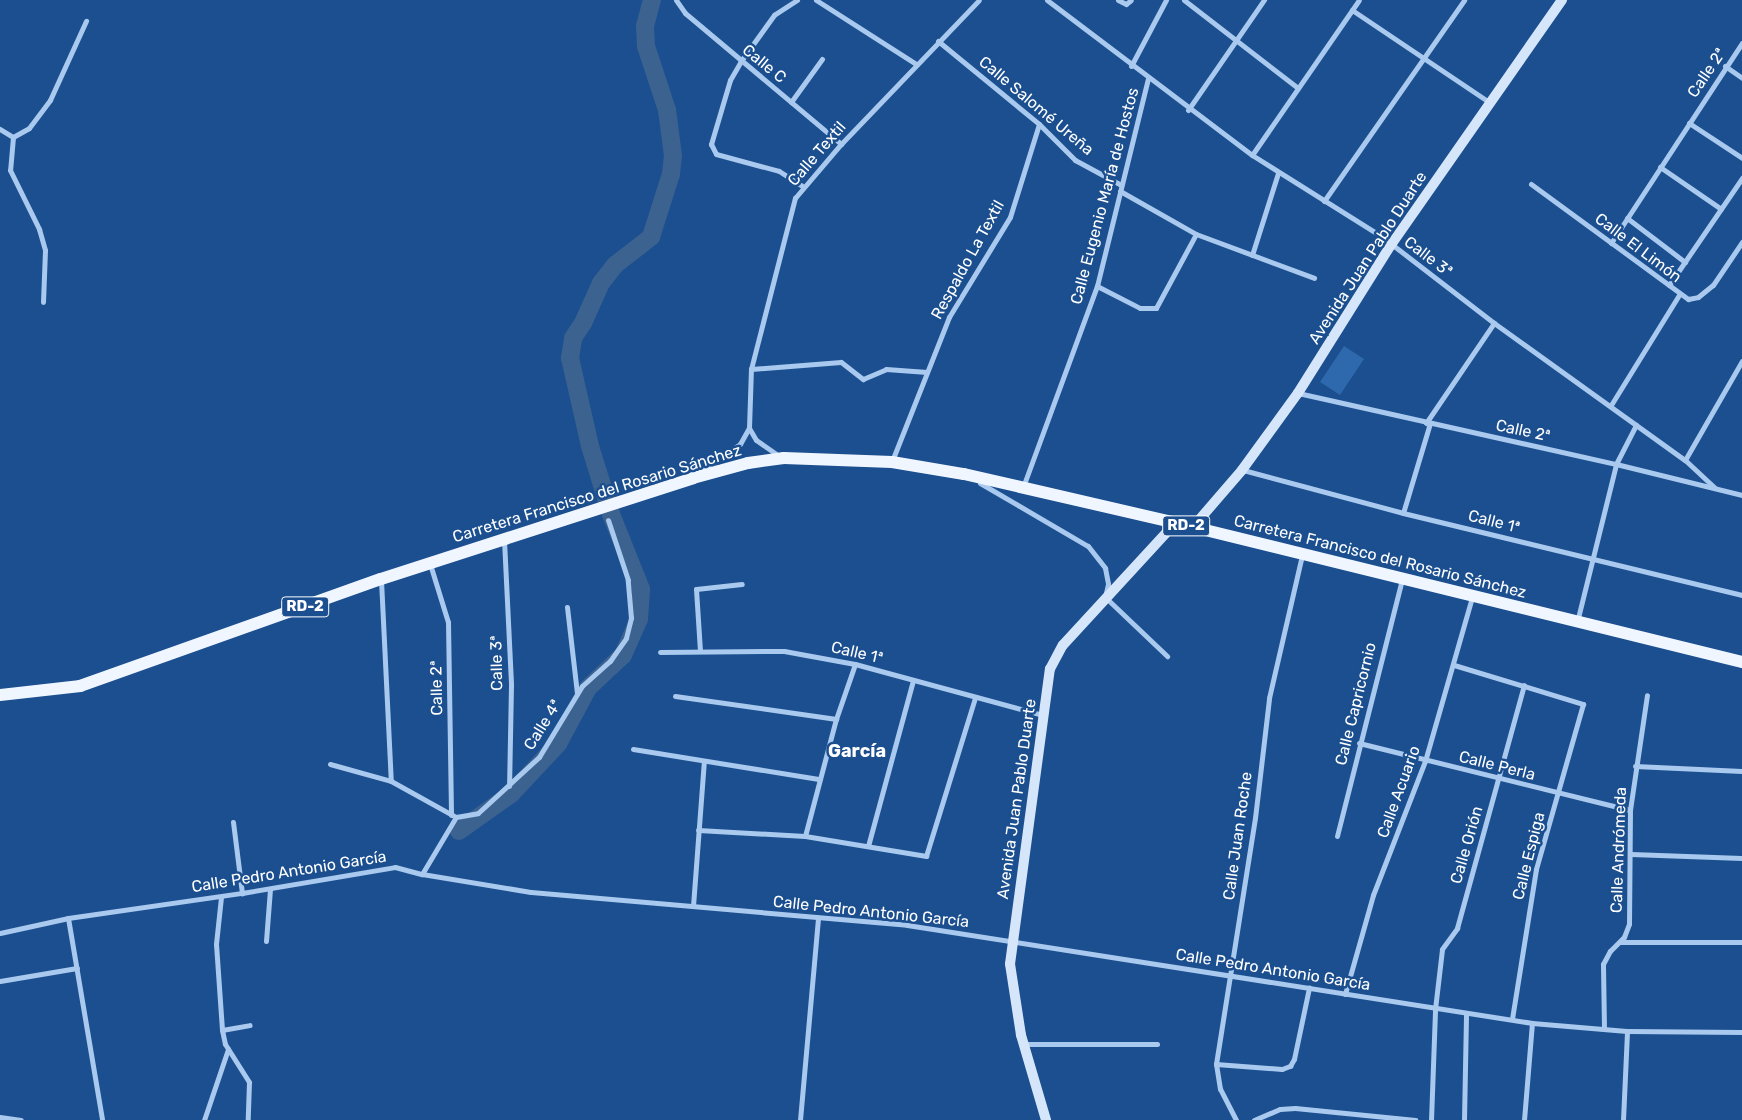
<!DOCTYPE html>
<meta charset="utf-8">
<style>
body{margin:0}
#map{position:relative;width:1742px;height:1120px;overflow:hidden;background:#1b4f8f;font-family:Rubik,sans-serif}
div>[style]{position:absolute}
.green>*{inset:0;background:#2e69ad}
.river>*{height:18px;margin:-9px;padding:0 9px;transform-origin:9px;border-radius:9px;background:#3c6290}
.minor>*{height:5px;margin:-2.5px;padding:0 2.5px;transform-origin:2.5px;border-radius:2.5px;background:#a9c9ee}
.secondary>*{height:10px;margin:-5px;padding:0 5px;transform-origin:5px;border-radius:5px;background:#d6e6fa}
.primary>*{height:12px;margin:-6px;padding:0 6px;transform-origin:6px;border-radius:6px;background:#f0f6ff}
span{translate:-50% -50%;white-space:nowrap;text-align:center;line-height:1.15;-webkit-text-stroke:5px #1b4f8f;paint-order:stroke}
.shield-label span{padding:1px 4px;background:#1b4f8f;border:1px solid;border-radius:4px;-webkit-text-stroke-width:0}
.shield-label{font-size:15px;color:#fff;font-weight:700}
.street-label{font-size:16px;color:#fff}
.neighbourhood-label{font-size:18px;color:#fff;font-weight:700}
</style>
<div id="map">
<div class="green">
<i style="clip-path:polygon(1344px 346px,1364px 359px,1340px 395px,1320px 382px)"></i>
</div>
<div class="river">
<i style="left:459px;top:831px;width:64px;rotate:-35.4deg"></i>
<i style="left:511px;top:794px;width:69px;rotate:-46.8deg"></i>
<i style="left:558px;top:744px;width:64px;rotate:-61.8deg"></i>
<i style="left:588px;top:688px;width:48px;rotate:-43.3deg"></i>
<i style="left:623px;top:655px;width:39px;rotate:-66deg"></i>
<i style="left:639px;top:619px;width:30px;rotate:-86deg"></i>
<i style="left:641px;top:589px;width:81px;rotate:-111.8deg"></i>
<i style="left:611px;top:514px;width:71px;rotate:-107.2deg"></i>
<i style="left:590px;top:446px;width:90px;rotate:-102.8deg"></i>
<i style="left:570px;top:358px;width:20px;rotate:-81deg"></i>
<i style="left:573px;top:338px;width:18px;rotate:-56deg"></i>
<i style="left:583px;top:323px;width:44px;rotate:-65.8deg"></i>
<i style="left:601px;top:283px;width:23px;rotate:-52deg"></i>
<i style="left:615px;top:265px;width:46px;rotate:-37.9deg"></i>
<i style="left:651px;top:237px;width:66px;rotate:-72.4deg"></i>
<i style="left:671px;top:174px;width:18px;rotate:-84deg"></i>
<i style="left:673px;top:156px;width:46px;rotate:-97.4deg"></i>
<i style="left:667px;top:110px;width:67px;rotate:-108.2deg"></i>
<i style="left:646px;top:46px;width:20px;rotate:-93deg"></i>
<i style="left:645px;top:26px;width:27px;rotate:-75deg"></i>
</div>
<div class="minor">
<i style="left:676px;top:0;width:16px;rotate:55deg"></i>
<i style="left:685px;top:13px;width:204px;rotate:40deg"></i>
<i style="left:797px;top:0;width:27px;rotate:147deg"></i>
<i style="left:774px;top:15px;width:57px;rotate:125.7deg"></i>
<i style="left:741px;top:61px;width:22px;rotate:120deg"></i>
<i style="left:730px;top:80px;width:67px;rotate:106.5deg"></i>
<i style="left:711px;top:144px;width:11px;rotate:63deg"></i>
<i style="left:716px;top:154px;width:65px;rotate:15.1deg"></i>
<i style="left:779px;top:171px;width:27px;rotate:33deg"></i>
<i style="left:816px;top:0;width:119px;rotate:32.6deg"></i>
<i style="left:1047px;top:0;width:257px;rotate:37.1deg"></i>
<i style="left:1252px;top:155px;width:152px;rotate:32.1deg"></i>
<i style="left:1381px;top:236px;width:143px;rotate:37.6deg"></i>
<i style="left:1494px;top:323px;width:235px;rotate:35.7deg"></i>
<i style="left:1685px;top:460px;width:41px;rotate:43deg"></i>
<i style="left:1118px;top:0;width:9px;rotate:27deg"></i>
<i style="left:1126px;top:4px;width:6px;rotate:-39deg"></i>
<i style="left:1184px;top:0;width:144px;rotate:37.7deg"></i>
<i style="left:1352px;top:10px;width:165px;rotate:33.9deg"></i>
<i style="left:938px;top:41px;width:131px;rotate:39.4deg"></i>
<i style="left:1039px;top:124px;width:51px;rotate:45deg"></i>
<i style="left:1075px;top:160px;width:52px;rotate:28.5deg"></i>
<i style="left:1131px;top:66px;width:75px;rotate:-62.1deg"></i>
<i style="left:1725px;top:66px;width:21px;rotate:35deg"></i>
<i style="left:791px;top:102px;width:53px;rotate:-54.2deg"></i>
<i style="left:1188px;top:110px;width:134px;rotate:-55.4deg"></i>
<i style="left:1689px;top:123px;width:64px;rotate:33.4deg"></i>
<i style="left:0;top:129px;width:15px;rotate:32deg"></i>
<i style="left:13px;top:137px;width:33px;rotate:95deg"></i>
<i style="left:10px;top:170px;width:66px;rotate:63.8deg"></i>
<i style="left:39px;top:229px;width:22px;rotate:74deg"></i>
<i style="left:45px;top:250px;width:52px;rotate:92.2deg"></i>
<i style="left:13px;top:137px;width:18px;rotate:-29deg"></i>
<i style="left:29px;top:128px;width:35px;rotate:-53deg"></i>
<i style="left:50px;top:100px;width:87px;rotate:-65.5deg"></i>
<i style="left:1252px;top:155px;width:188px;rotate:-55.4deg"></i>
<i style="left:1660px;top:167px;width:74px;rotate:34.5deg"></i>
<i style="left:1531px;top:184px;width:195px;rotate:36.2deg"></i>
<i style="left:1688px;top:299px;width:10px;rotate:-11deg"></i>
<i style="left:1698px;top:297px;width:19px;rotate:-39deg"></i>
<i style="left:1713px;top:285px;width:52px;rotate:-56deg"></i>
<i style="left:1120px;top:191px;width:87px;rotate:29.5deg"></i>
<i style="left:1196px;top:234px;width:126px;rotate:20.4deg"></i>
<i style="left:1324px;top:201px;width:245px;rotate:-55.1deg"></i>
<i style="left:1627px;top:218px;width:73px;rotate:37.2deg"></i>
<i style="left:1611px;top:243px;width:239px;rotate:-56.8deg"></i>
<i style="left:1252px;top:255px;width:86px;rotate:-72.4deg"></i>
<i style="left:1669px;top:285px;width:130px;rotate:-55.7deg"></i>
<i style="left:1097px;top:286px;width:48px;rotate:27.1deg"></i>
<i style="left:1140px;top:308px;width:16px"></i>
<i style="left:1156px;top:308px;width:84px;rotate:-61.6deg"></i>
<i style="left:751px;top:369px;width:90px;rotate:-4.4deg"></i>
<i style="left:841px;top:362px;width:28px;rotate:38deg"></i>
<i style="left:863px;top:379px;width:25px;rotate:-23deg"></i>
<i style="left:886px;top:369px;width:41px;rotate:4.2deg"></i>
<i style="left:1298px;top:393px;width:326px;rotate:12.6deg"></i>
<i style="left:1616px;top:464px;width:130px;rotate:13.8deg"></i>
<i style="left:1611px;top:405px;width:129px;rotate:-58.3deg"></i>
<i style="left:1426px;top:423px;width:121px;rotate:-55.8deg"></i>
<i style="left:779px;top:456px;width:28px;rotate:-145deg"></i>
<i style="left:756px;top:440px;width:14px;rotate:-120deg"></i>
<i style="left:749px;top:428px;width:59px;rotate:-88.1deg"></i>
<i style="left:751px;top:369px;width:177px;rotate:-75.6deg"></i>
<i style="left:795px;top:198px;width:71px;rotate:-49.6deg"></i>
<i style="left:841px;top:144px;width:199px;rotate:-46.2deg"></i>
<i style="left:1685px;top:460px;width:114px;rotate:-60.1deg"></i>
<i style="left:892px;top:461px;width:155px;rotate:-68.4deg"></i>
<i style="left:949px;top:317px;width:117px;rotate:-58.6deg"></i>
<i style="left:1010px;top:217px;width:97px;rotate:-72.7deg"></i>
<i style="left:1243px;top:470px;width:166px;rotate:15deg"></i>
<i style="left:1403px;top:513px;width:349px;rotate:13.6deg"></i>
<i style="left:698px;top:473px;width:51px;rotate:-34.6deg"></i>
<i style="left:740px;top:444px;width:18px;rotate:-61deg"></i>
<i style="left:980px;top:483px;width:125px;rotate:30.3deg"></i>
<i style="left:1088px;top:546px;width:28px;rotate:52deg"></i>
<i style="left:1105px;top:568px;width:16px;rotate:79deg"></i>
<i style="left:1108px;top:584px;width:13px;rotate:103deg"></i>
<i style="left:1105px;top:597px;width:86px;rotate:43.6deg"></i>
<i style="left:1023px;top:487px;width:214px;rotate:-69.8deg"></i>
<i style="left:1097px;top:286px;width:213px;rotate:-76.2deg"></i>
<i style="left:1403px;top:513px;width:94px;rotate:-73.3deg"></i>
<i style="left:504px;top:540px;width:145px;rotate:87.2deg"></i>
<i style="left:511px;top:685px;width:101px;rotate:91.1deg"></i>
<i style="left:430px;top:564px;width:61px;rotate:72.8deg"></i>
<i style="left:448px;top:622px;width:193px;rotate:89.1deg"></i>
<i style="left:381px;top:580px;width:201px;rotate:87.2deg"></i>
<i style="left:567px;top:607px;width:87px;rotate:83.4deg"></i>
<i style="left:1577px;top:622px;width:163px;rotate:-76.1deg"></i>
<i style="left:1616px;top:464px;width:44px;rotate:-62.9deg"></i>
<i style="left:700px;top:651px;width:62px;rotate:-93.7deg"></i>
<i style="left:696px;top:589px;width:46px;rotate:-6.2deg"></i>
<i style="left:660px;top:652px;width:124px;rotate:-0.5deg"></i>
<i style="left:784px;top:651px;width:72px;rotate:10.4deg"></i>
<i style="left:855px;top:664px;width:195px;rotate:15.2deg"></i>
<i style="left:1454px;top:665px;width:135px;rotate:16.8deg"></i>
<i style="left:1583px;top:704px;width:172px;rotate:105.9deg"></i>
<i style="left:1536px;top:869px;width:152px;rotate:99.1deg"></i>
<i style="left:675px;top:696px;width:163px;rotate:8.1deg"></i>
<i style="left:1359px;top:743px;width:279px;rotate:13.9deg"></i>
<i style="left:633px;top:749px;width:188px;rotate:9.2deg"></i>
<i style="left:330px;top:764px;width:63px;rotate:15.6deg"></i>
<i style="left:391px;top:781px;width:74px;rotate:29deg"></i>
<i style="left:456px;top:817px;width:22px;rotate:-10deg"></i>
<i style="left:478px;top:813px;width:83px;rotate:-42.6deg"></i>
<i style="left:539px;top:757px;width:83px;rotate:-58.8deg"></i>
<i style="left:582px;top:686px;width:38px;rotate:-42deg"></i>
<i style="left:610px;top:661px;width:28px;rotate:-55deg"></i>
<i style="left:626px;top:638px;width:21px;rotate:-76deg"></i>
<i style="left:631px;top:618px;width:38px;rotate:-95deg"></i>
<i style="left:628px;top:580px;width:63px;rotate:-108.4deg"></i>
<i style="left:1635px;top:766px;width:107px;rotate:2.7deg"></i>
<i style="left:233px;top:822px;width:72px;rotate:82.8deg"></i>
<i style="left:698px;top:830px;width:107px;rotate:3.2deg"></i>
<i style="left:805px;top:836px;width:123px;rotate:9.4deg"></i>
<i style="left:926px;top:856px;width:165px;rotate:-72.8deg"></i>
<i style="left:805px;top:836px;width:121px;rotate:-75.2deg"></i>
<i style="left:836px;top:719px;width:58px;rotate:-70.9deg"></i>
<i style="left:1337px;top:836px;width:264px;rotate:-75.8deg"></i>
<i style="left:868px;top:846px;width:172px;rotate:-74.8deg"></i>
<i style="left:1631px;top:854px;width:111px;rotate:2.1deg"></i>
<i style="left:422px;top:874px;width:66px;rotate:-59.2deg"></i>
<i style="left:221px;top:897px;width:47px;rotate:96.1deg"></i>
<i style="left:216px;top:944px;width:86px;rotate:86deg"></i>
<i style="left:222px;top:1030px;width:14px;rotate:78deg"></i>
<i style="left:225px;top:1044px;width:45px;rotate:57.7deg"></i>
<i style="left:249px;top:1082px;width:38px;rotate:92deg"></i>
<i style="left:693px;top:906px;width:145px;rotate:-85.7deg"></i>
<i style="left:68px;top:918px;width:205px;rotate:80.4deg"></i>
<i style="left:0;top:933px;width:70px;rotate:-12.4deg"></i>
<i style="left:68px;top:918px;width:176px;rotate:-8.2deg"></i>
<i style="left:242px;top:893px;width:155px;rotate:-9.6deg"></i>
<i style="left:395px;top:867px;width:28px;rotate:15deg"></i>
<i style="left:422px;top:874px;width:110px;rotate:9.4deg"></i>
<i style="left:531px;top:892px;width:377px;rotate:5deg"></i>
<i style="left:907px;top:925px;width:633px;rotate:8.91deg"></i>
<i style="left:1532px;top:1023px;width:95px;rotate:4.8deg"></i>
<i style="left:1627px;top:1031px;width:115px;rotate:0.5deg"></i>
<i style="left:266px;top:941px;width:52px;rotate:-85.6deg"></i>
<i style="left:1620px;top:942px;width:122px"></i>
<i style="left:0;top:981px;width:78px;rotate:-9.6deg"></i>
<i style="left:1345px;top:994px;width:103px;rotate:-74.2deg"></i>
<i style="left:1373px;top:895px;width:144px;rotate:-68.8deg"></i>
<i style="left:1425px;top:761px;width:171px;rotate:-74deg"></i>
<i style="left:1604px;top:1029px;width:65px;rotate:-90.9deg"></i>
<i style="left:1603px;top:964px;width:15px;rotate:-62deg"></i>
<i style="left:1610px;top:951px;width:20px;rotate:-45deg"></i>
<i style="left:1624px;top:937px;width:14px;rotate:-69deg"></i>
<i style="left:1629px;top:924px;width:114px;rotate:-89.5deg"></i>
<i style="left:1630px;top:810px;width:116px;rotate:-81.6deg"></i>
<i style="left:222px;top:1030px;width:28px;rotate:-10deg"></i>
<i style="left:1024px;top:1044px;width:133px"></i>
<i style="left:1216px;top:1064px;width:66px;rotate:4.3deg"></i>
<i style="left:1282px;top:1069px;width:9px;rotate:-21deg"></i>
<i style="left:1290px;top:1066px;width:8px;rotate:-60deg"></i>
<i style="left:1294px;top:1059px;width:73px;rotate:-78.1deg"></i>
<i style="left:0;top:1117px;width:21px;rotate:8deg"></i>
<i style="left:204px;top:1120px;width:75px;rotate:-71.3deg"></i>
<i style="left:800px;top:1120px;width:203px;rotate:-84.9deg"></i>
<i style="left:1236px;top:1120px;width:35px;rotate:-117deg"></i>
<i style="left:1220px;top:1089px;width:25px;rotate:-99deg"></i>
<i style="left:1216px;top:1064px;width:249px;rotate:-81deg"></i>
<i style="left:1255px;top:818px;width:121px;rotate:-83.3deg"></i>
<i style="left:1269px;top:698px;width:147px;rotate:-77deg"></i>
<i style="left:1254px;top:1120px;width:28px;rotate:-23deg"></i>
<i style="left:1280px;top:1109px;width:15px;rotate:-4deg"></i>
<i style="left:1295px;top:1108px;width:121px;rotate:5.7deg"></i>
<i style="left:1431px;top:1120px;width:111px;rotate:-87.9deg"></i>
<i style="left:1435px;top:1009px;width:60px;rotate:-83.3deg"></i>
<i style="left:1442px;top:949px;width:26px;rotate:-54deg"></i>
<i style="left:1457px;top:928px;width:252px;rotate:-74.6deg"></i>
<i style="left:1464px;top:1120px;width:107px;rotate:-88.9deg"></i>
<i style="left:1524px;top:1120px;width:97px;rotate:-85.3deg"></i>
<i style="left:1623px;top:1120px;width:89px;rotate:-87.4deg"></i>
</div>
<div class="secondary">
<i style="left:1193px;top:527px;width:75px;rotate:-49.3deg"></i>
<i style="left:1242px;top:470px;width:95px;rotate:-54deg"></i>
<i style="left:1298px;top:393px;width:175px;rotate:-57.9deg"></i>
<i style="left:1391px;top:245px;width:299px;rotate:-55.1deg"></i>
<i style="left:1046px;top:1120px;width:89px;rotate:-106.4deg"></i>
<i style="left:1021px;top:1035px;width:72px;rotate:-98.8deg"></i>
<i style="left:1010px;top:964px;width:298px;rotate:-82.3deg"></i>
<i style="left:1050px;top:669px;width:27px;rotate:-62deg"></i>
<i style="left:1063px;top:645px;width:166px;rotate:-47.4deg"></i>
</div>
<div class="primary">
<i style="left:0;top:695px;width:81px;rotate:-6.4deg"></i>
<i style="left:80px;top:686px;width:319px;rotate:-19.6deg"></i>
<i style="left:381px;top:579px;width:328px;rotate:-17.9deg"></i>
<i style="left:693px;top:478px;width:57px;rotate:-15.3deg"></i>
<i style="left:748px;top:463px;width:36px;rotate:-8deg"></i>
<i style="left:784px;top:458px;width:108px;rotate:2.1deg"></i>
<i style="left:892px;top:462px;width:73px;rotate:9.5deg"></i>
<i style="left:964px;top:474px;width:235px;rotate:13deg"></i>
<i style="left:1193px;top:527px;width:565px;rotate:13.82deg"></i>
</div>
<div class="shield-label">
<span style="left:1186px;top:526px">RD-2</span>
<span style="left:305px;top:607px">RD-2</span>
</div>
<div class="street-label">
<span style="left:764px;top:64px;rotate:39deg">Calle C</span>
<span style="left:1707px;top:73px;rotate:-56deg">Calle 2ª</span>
<span style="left:1036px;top:106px;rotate:40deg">Calle Salomé Ureña</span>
<span style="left:817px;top:154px;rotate:-49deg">Calle Textil</span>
<span style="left:1105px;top:196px;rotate:-75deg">Calle Eugenio María de Hostos</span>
<span style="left:1638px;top:248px;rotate:37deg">Calle El Limón</span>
<span style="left:1428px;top:257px;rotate:37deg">Calle 3ª</span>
<span style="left:1368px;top:258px;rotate:-57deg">Avenida Juan Pablo Duarte</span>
<span style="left:968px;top:260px;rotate:-61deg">Respaldo La Textil</span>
<span style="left:1523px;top:431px;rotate:12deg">Calle 2ª</span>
<span style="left:597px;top:494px;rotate:-17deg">Carretera Francisco del Rosario Sánchez</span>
<span style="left:1494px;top:522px;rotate:14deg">Calle 1ª</span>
<span style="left:1380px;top:557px;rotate:14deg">Carretera Francisco del Rosario Sánchez</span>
<span style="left:857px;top:653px;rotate:13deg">Calle 1ª</span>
<span style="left:497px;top:663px;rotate:-91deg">Calle 3ª</span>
<span style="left:437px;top:688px;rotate:-91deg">Calle 2ª</span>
<span style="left:1356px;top:704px;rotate:-76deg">Calle Capricornio</span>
<span style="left:543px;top:725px;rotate:-58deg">Calle 4ª</span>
<span style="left:1497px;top:766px;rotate:14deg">Calle Perla</span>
<span style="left:1399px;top:792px;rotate:-70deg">Calle Acuario</span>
<span style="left:1017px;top:799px;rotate:-82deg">Avenida Juan Pablo Duarte</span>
<span style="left:1238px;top:836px;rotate:-82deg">Calle Juan Roche</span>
<span style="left:1467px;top:845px;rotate:-74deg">Calle Orión</span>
<span style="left:1619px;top:850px;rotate:-88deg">Calle Andrómeda</span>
<span style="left:1529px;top:856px;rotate:-76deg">Calle Espiga</span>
<span style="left:289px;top:872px;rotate:-9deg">Calle Pedro Antonio García</span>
<span style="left:871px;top:912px;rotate:6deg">Calle Pedro Antonio García</span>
<span style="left:1273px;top:970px;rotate:9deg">Calle Pedro Antonio García</span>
</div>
<div class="neighbourhood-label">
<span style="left:857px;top:751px">García</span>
</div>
</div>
